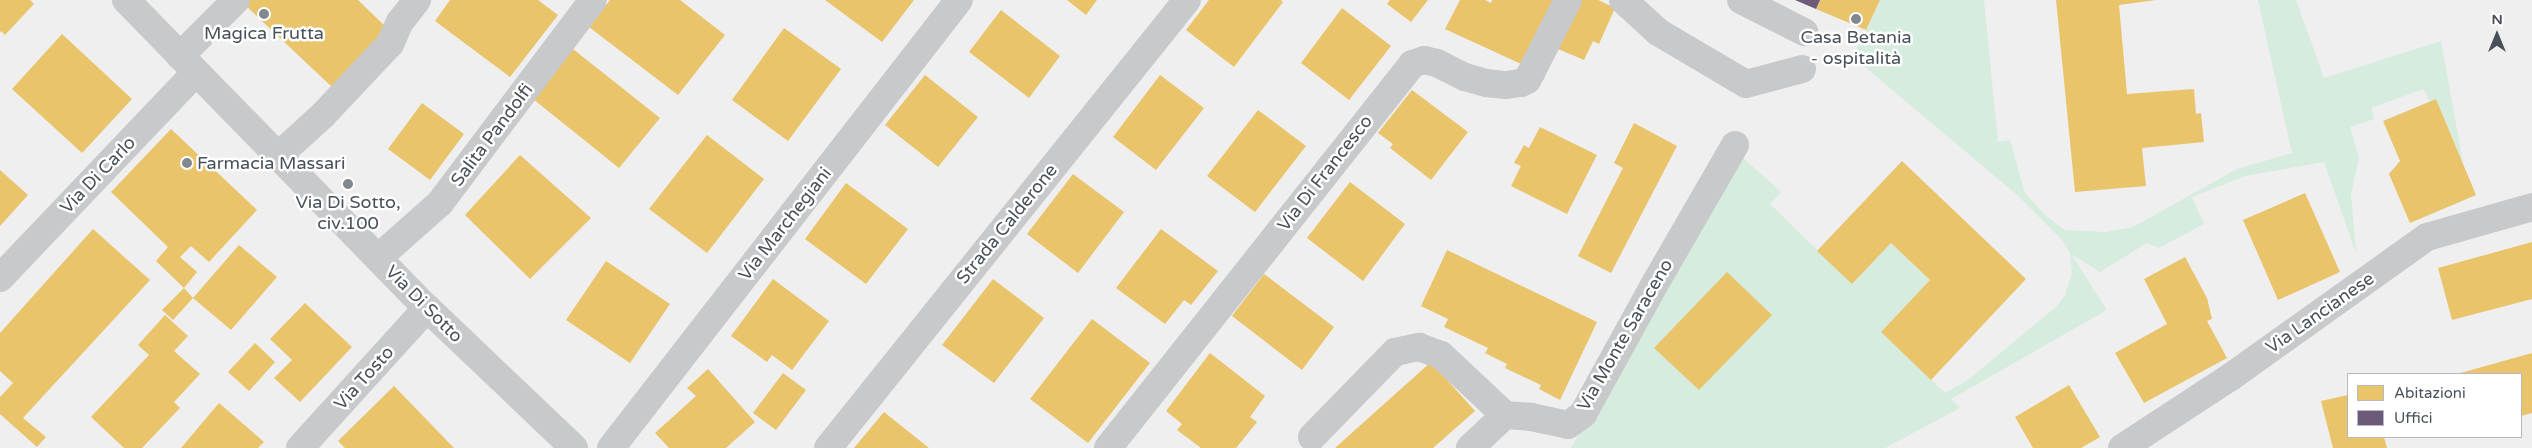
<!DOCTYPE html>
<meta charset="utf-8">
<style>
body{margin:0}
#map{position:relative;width:2532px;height:448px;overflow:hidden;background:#efefef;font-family:"Varela Round",sans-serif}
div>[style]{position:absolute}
.green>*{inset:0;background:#d6ecde}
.homes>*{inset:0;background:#e9c46a}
.offices>*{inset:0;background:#6d597a}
.minor>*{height:28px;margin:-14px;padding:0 14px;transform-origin:14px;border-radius:14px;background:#c7c9ca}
.dots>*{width:14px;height:14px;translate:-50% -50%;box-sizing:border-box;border:2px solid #fff;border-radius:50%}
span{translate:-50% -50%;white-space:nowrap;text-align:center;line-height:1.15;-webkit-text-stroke:5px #fff;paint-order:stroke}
.poi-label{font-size:18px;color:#485159}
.left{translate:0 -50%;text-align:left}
.street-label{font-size:18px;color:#485159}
.legend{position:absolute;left:2347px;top:373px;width:175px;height:65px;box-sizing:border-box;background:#fff;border:1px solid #b6b9bd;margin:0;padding:6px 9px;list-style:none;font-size:15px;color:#485159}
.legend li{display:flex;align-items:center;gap:10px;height:25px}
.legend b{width:25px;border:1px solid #b6b9bd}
.north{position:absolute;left:2472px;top:10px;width:50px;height:50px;-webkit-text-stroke:4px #fff;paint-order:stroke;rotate:0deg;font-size:14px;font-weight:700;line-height:20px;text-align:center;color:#485159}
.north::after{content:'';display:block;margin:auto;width:18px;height:22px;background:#485159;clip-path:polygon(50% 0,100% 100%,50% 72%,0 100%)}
</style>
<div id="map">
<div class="green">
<i style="clip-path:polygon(1880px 0,1984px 0,1998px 142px,2010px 140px,2025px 193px,2046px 216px,2065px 230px,2106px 232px,2133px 227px,2237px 169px,2292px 153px,2258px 0,2296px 0,2324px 78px,2441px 41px,2463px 163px,2436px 99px,2430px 101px,2423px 89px,2371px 108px,2374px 119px,2350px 127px,2359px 158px,2351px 194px,2356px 253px,2324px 162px,2245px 176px,2192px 197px,2204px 224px,2159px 248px,2147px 243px,2100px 272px,2071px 254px,2107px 310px,1951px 399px,1960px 408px,1885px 448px,1571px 448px,1740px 155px,1781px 192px,1770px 204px,1852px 284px,1891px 243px,1930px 280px,1881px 332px,1945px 393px,1968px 380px,2057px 306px,2065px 295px,2072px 273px,2070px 253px,2062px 240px,2016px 194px,1853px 57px)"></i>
</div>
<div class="homes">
<i style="clip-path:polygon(0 0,30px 0,34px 4px,5px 35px,1px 31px,0 33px)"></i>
<i style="clip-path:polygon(249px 0,358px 0,388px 29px,332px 87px,244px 4px)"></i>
<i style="clip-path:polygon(450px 0,538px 0,558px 15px,510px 77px,435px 21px)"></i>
<i style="clip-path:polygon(610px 0,680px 0,725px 35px,678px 95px,589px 27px)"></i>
<i style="clip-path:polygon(825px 0,914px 0,882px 42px)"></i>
<i style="clip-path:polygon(1067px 0,1097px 0,1086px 15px)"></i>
<i style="clip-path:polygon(1209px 0,1281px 0,1283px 2px,1234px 67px,1186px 30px)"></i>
<i style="clip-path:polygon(1390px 0,1428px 0,1411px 22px,1387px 4px)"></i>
<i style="clip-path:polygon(1460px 0,1485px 0,1491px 3px,1492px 0,1560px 0,1530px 68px,1445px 29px)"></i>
<i style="clip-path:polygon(1571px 0,1598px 0,1615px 8px,1599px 44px,1593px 41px,1584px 60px,1551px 46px)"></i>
<i style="clip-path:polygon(1820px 0,1880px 0,1866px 30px,1816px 9px)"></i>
<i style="clip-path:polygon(2056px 0,2156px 0,2119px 5px,2127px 94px,2194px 89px,2196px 114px,2201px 113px,2204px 142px,2142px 148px,2146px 186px,2075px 192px)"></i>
<i style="clip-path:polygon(1342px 8px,1391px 46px,1349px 100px,1301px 63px)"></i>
<i style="clip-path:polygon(1001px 10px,1060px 56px,1029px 98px,969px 52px)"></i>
<i style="clip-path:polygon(784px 28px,841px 69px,788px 141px,732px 100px)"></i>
<i style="clip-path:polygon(62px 34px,132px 99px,82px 153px,12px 89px)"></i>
<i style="clip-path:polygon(573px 49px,660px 118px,619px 168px,533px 99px)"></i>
<i style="clip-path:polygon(925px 75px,978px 117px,938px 167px,885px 125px)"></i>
<i style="clip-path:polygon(1160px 75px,1204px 108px,1156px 170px,1113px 137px)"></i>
<i style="clip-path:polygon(1412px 90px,1468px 132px,1431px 180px,1390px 148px,1393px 144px,1378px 133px)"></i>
<i style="clip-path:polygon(2436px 99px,2476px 195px,2410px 223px,2389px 174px,2400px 161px,2383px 121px)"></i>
<i style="clip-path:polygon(422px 103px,464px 134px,430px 180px,388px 149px)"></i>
<i style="clip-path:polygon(1258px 110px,1306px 146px,1255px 212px,1207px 176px)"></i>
<i style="clip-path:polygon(1634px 123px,1677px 146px,1611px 273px,1578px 256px,1623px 168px,1614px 163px)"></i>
<i style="clip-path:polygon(1540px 127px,1597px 155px,1567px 214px,1511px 186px,1521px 166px,1514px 163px,1524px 145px,1529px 148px)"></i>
<i style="clip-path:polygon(171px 129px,257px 210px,209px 262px,191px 246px,180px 257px,197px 272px,184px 288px,156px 261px,168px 247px,111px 192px)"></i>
<i style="clip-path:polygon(707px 135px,764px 179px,707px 253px,649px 209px)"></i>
<i style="clip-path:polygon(520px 155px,591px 218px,530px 279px,465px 215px)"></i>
<i style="clip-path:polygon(1902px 161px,2026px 279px,1931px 380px,1881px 332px,1930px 280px,1891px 243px,1852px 284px,1817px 251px)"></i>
<i style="clip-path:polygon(0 170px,28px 195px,0 226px)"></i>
<i style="clip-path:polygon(1073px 174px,1124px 212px,1078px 273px,1027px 234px)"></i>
<i style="clip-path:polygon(1350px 182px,1405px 224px,1363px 281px,1307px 238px)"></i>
<i style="clip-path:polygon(846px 183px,908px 229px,866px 284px,805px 239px)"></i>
<i style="clip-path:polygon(2305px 193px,2340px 272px,2278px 300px,2243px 220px)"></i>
<i style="clip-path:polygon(93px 229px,150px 280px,23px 418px,46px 437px,37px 447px,0 414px,0 397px,13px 383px,0 371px,0 333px)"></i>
<i style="clip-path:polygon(1161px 229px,1218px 271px,1191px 305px,1184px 300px,1165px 324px,1116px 288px)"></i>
<i style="clip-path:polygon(2532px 242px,2532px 299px,2452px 320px,2438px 268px)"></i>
<i style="clip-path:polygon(239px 245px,277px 277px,231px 330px,193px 298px)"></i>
<i style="clip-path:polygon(1447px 250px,1597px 322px,1560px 400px,1539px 389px,1541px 385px,1505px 368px,1507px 364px,1485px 353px,1488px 348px,1444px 327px,1448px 319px,1421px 306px)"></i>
<i style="clip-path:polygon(2185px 257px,2207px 298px,2212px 319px,2207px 321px,2227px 358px,2144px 403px,2115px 353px,2167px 324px,2144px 279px)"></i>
<i style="clip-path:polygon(606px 261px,670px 304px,630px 363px,566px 320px)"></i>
<i style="clip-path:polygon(1727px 272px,1772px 315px,1699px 390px,1654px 348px)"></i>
<i style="clip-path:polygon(1264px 274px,1334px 327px,1302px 370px,1232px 316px)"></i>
<i style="clip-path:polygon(773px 279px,829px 321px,792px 370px,772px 355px,767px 362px,731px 336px)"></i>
<i style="clip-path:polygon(993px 279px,1044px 318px,994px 383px,942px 345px)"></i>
<i style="clip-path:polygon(184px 288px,193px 298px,173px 320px,162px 310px)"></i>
<i style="clip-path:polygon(305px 303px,352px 347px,300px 402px,274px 378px,292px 360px,270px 339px)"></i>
<i style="clip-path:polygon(165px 315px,188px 336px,174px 351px,200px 374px,174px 402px,180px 408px,142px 448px,124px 448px,91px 417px,149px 355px,138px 345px)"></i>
<i style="clip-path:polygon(1092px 319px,1150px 363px,1088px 443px,1030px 399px)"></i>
<i style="clip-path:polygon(255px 343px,275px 362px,249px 391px,228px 372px)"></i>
<i style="clip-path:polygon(1210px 353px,1265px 396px,1250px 417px,1257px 422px,1236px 448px,1201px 448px,1177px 430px,1182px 424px,1166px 411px)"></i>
<i style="clip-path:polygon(2532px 353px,2532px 413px,2521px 416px,2521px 374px,2457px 374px)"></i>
<i style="clip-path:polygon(1431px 362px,1475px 411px,1433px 448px,1335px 448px)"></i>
<i style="clip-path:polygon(708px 369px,755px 422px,726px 448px,669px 448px,655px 433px,696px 396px,687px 388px)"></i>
<i style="clip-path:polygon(783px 373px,806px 390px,776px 430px,753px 413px)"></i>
<i style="clip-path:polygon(2069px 385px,2100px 437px,2081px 448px,2033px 448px,2015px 417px)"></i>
<i style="clip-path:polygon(394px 386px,454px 448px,345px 448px,338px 441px)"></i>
<i style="clip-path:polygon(2348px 395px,2348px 437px,2384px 437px,2387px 448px,2333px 448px,2321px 401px)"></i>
<i style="clip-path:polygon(219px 403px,264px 442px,258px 448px,181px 448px)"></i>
<i style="clip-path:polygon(884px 412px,929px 448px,854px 448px)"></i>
</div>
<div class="offices">
<i style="clip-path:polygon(1795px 0,1820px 0,1816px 9px)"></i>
</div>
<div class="minor">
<i style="left:126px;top:0;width:431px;rotate:45.7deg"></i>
<i style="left:427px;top:308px;width:203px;rotate:43.6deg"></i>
<i style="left:1623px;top:0;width:47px;rotate:42.4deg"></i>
<i style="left:1658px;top:32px;width:102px;rotate:30.6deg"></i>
<i style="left:1746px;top:84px;width:58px;rotate:-15deg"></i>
<i style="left:1741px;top:0;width:71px;rotate:26.9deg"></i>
<i style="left:180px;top:56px;width:79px;rotate:-45deg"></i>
<i style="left:278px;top:156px;width:61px;rotate:-42.3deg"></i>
<i style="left:323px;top:115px;width:98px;rotate:-46.7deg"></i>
<i style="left:390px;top:44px;width:24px;rotate:-66deg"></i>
<i style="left:400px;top:22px;width:28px;rotate:-52deg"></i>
<i style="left:378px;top:258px;width:83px;rotate:-41.6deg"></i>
<i style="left:440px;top:203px;width:254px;rotate:-53deg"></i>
<i style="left:0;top:278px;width:284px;rotate:-46.4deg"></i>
<i style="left:1312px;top:437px;width:119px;rotate:-45.7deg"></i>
<i style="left:1395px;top:352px;width:25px;rotate:-12deg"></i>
<i style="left:1419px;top:347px;width:23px;rotate:20deg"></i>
<i style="left:1441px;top:355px;width:88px;rotate:43.2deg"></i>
<i style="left:300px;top:448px;width:189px;rotate:-47.8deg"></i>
<i style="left:611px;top:448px;width:567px;rotate:-52.16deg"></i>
<i style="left:828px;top:448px;width:574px;rotate:-51.29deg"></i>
<i style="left:1108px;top:448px;width:490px;rotate:-51.6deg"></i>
<i style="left:1412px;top:64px;width:13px;rotate:-18deg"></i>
<i style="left:1424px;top:60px;width:13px;rotate:13deg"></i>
<i style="left:1437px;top:63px;width:31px;rotate:27deg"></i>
<i style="left:1465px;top:77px;width:22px;rotate:16deg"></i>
<i style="left:1486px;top:83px;width:20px;rotate:6deg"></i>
<i style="left:1506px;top:85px;width:15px;rotate:-8deg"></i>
<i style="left:1521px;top:83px;width:7px;rotate:-27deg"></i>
<i style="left:1527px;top:80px;width:8px;rotate:-60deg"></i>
<i style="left:1531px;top:73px;width:82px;rotate:-63.1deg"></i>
<i style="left:1470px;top:448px;width:48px;rotate:-43.3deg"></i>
<i style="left:1505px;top:415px;width:26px;rotate:4deg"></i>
<i style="left:1531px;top:417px;width:38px;rotate:12deg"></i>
<i style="left:1568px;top:425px;width:19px;rotate:-36deg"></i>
<i style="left:1583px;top:414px;width:145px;rotate:-61.1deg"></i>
<i style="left:1653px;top:287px;width:164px;rotate:-60deg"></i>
<i style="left:2122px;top:448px;width:131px;rotate:-33.2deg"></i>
<i style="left:2232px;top:376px;width:239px;rotate:-35.5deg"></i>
<i style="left:2427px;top:237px;width:109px;rotate:-15.9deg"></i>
</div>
<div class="dots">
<i style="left:264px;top:14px;background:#82888e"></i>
<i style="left:1856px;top:19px;background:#82888e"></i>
<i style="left:187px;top:163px;background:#82888e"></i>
<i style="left:348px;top:184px;background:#82888e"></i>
</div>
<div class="poi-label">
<span style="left:264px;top:33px">Magica Frutta</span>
<span style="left:1856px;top:48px">Casa Betania<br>- ospitalità</span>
<span class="left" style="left:197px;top:163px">Farmacia Massari</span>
<span style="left:348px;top:213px">Via Di Sotto,<br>civ.100</span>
</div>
<div class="street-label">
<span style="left:492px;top:135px;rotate:-53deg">Salita Pandolfi</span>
<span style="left:1325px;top:173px;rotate:-52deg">Via Di Francesco</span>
<span style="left:98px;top:175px;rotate:-46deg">Via Di Carlo</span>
<span style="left:785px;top:224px;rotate:-52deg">Via Marchegiani</span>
<span style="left:1007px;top:224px;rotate:-51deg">Strada Calderone</span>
<span style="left:424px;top:304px;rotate:45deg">Via Di Sotto</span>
<span style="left:2320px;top:313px;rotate:-35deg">Via Lancianese</span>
<span style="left:1625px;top:335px;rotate:-60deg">Via Monte Saraceno</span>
<span style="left:364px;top:378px;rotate:-48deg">Via Tosto</span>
</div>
<ul class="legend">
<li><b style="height:14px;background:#e9c46a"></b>Abitazioni</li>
<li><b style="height:14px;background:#6d597a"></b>Uffici</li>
</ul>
<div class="north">N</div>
</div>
